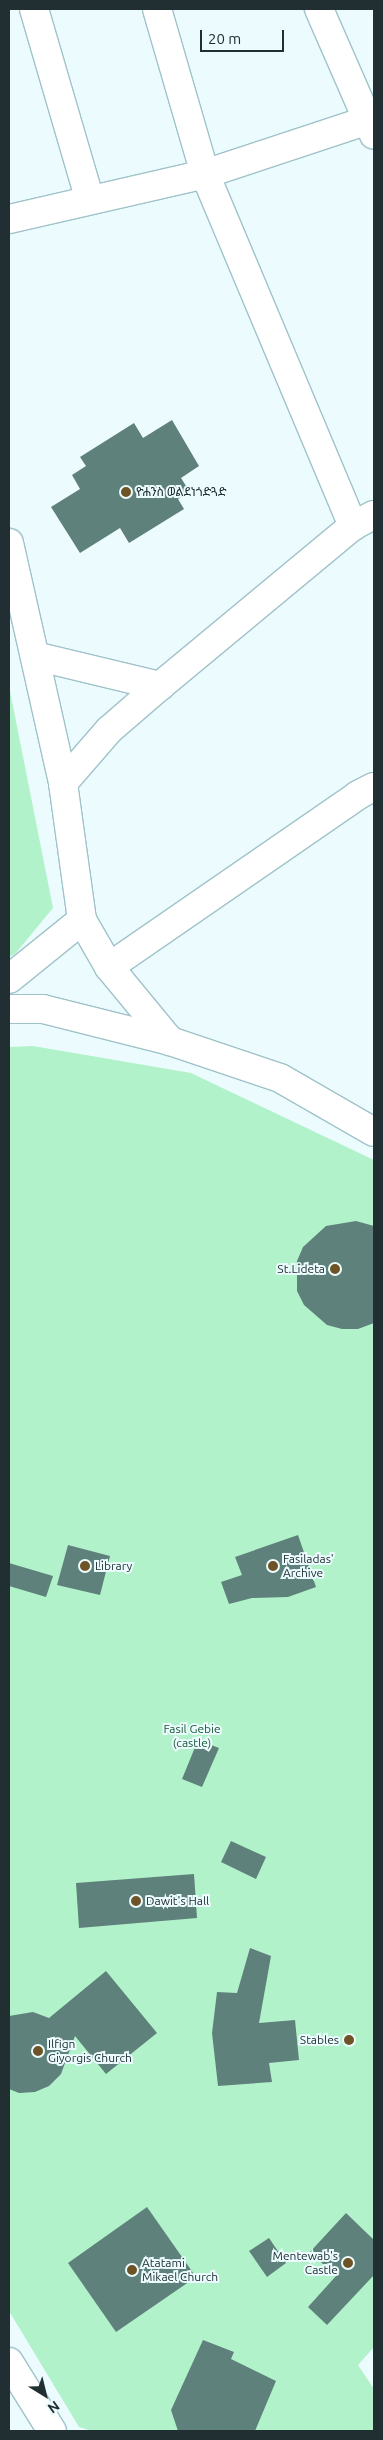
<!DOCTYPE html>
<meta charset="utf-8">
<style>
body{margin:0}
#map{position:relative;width:383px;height:2440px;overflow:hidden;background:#ecfbfd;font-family:Ubuntu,"Noto Sans Ethiopic",sans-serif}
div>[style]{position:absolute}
.green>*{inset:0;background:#b1f2ca}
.building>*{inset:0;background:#5f817b}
.roads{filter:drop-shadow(1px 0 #9fc3c9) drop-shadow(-1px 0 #9fc3c9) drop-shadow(0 1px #9fc3c9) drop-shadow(0 -1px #9fc3c9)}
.minor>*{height:28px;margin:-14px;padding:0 14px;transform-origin:14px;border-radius:14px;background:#fff}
.dots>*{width:14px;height:14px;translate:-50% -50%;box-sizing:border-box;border:2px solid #ecfbfd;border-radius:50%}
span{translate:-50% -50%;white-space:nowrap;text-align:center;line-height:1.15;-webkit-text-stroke:4px #ecfbfd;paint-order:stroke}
.poi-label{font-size:12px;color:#212f32}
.left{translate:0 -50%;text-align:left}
.right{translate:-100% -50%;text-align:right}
.park-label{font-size:12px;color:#185737}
.frame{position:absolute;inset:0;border:10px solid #212f32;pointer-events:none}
.north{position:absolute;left:20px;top:2370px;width:50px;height:50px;-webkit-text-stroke:4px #ecfbfd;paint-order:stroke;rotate:144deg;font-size:14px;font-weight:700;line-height:20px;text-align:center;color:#212f32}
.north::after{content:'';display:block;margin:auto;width:18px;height:22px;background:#212f32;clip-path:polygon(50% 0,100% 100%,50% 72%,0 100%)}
.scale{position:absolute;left:200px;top:30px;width:84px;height:22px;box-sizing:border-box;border:2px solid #212f32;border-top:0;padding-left:6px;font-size:15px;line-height:18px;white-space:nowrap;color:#212f32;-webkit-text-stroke:4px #ecfbfd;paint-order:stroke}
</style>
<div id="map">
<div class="green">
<i style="clip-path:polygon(9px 686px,53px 908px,15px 954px,9px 957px)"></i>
<i style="clip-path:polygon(33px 1046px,191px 1073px,374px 1160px,374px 2347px,358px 2365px,374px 2389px,374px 2431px,92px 2431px,79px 2427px,9px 2311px,9px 1047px)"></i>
</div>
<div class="building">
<i style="clip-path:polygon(172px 420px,199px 466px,181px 478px,190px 492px,178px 499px,184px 509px,129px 543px,120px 528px,80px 553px,51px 507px,80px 489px,72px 475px,86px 466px,80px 457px,134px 423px,143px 438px)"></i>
<i style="clip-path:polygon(356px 1221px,374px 1226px,374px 1323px,358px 1329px,342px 1329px,327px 1325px,304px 1305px,297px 1291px,297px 1261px,303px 1247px,326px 1226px)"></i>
<i style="clip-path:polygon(298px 1535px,316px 1587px,288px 1597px,252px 1598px,229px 1604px,221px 1582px,242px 1575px,235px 1557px)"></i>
<i style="clip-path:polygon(68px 1545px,110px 1556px,100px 1595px,57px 1585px)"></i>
<i style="clip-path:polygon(9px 1563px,53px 1576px,46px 1597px,9px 1586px)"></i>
<i style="clip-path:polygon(198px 1740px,219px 1748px,202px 1787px,182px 1779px)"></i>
<i style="clip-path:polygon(231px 1841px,266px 1857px,256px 1879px,221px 1862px)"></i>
<i style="clip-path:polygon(194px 1874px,197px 1918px,79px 1928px,76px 1883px)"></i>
<i style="clip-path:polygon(250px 1948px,271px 1956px,259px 2023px,295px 2020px,299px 2060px,269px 2063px,272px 2082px,218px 2086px,212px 2033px,217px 1992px,237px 1993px)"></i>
<i style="clip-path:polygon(106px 1971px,157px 2033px,106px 2074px,75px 2036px,61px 2074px,49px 2086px,35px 2092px,19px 2093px,9px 2089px,9px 2016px,33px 2012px,49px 2018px)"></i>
<i style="clip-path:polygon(147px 2207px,196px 2277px,116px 2332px,68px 2263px)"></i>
<i style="clip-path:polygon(346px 2213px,374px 2240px,374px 2275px,327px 2325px,308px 2307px,336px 2276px,310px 2252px)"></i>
<i style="clip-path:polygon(269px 2238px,286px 2263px,267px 2277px,249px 2251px)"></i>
<i style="clip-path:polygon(203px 2340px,234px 2352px,231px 2359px,276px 2381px,255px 2431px,178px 2431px,171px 2410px)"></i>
</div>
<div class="roads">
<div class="minor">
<i style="left:34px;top:9px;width:199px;rotate:73.7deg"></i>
<i style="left:157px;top:9px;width:172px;rotate:73.8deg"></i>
<i style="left:205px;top:174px;width:382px;rotate:67.2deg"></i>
<i style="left:319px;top:9px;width:137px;rotate:66.4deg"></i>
<i style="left:9px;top:219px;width:201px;rotate:-12.9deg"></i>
<i style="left:205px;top:174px;width:178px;rotate:-18.3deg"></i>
<i style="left:9px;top:543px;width:246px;rotate:77.3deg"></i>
<i style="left:63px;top:783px;width:138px;rotate:82.1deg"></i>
<i style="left:82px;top:920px;width:54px;rotate:60.1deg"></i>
<i style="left:109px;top:967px;width:96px;rotate:50.5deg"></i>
<i style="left:35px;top:656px;width:129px;rotate:13.5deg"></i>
<i style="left:63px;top:783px;width:70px;rotate:-49deg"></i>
<i style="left:109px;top:730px;width:67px;rotate:-40.8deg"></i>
<i style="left:160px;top:686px;width:251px;rotate:-39.7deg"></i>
<i style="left:353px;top:526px;width:24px;rotate:-28deg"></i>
<i style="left:109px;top:967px;width:303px;rotate:-34.6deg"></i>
<i style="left:358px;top:795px;width:18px;rotate:-27deg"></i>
<i style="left:9px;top:979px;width:94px;rotate:-38.9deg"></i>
<i style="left:9px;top:1009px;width:34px"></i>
<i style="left:43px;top:1009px;width:131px;rotate:14.1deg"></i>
<i style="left:170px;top:1041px;width:116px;rotate:18.6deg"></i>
<i style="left:280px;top:1078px;width:108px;rotate:29.9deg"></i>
<i style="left:9px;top:2362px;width:81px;rotate:58.1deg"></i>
</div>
</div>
<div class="dots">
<i style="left:126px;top:492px;background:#6d5325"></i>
<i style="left:335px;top:1269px;background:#6d5325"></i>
<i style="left:85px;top:1566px;background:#6d5325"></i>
<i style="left:273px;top:1566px;background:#6d5325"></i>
<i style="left:136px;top:1901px;background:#6d5325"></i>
<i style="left:349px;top:2040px;background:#6d5325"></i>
<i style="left:38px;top:2051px;background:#6d5325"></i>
<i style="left:348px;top:2263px;background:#6d5325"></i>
<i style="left:132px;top:2270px;background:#6d5325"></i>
</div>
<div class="poi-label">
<span class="left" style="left:136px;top:492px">ዮሐንስ ወልደነጎድጓድ</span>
<span class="right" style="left:325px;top:1269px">St.Lideta</span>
<span class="left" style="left:283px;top:1566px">Fasiladas'<br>Archive</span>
<span class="left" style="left:95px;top:1566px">Library</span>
<span class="left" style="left:146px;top:1901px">Dawit's Hall</span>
<span class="right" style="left:339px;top:2040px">Stables</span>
<span class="left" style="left:48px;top:2051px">Ilfign<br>Giyorgis Church</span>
<span class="right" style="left:338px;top:2263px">Mentewab's<br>Castle</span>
<span class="left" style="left:142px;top:2270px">Atatami<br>Mikael Church</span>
</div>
<div class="park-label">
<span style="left:192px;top:1736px">Fasil Gebie<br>(castle)</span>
</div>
<div class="frame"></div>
<div class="north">N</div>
<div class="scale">20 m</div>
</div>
